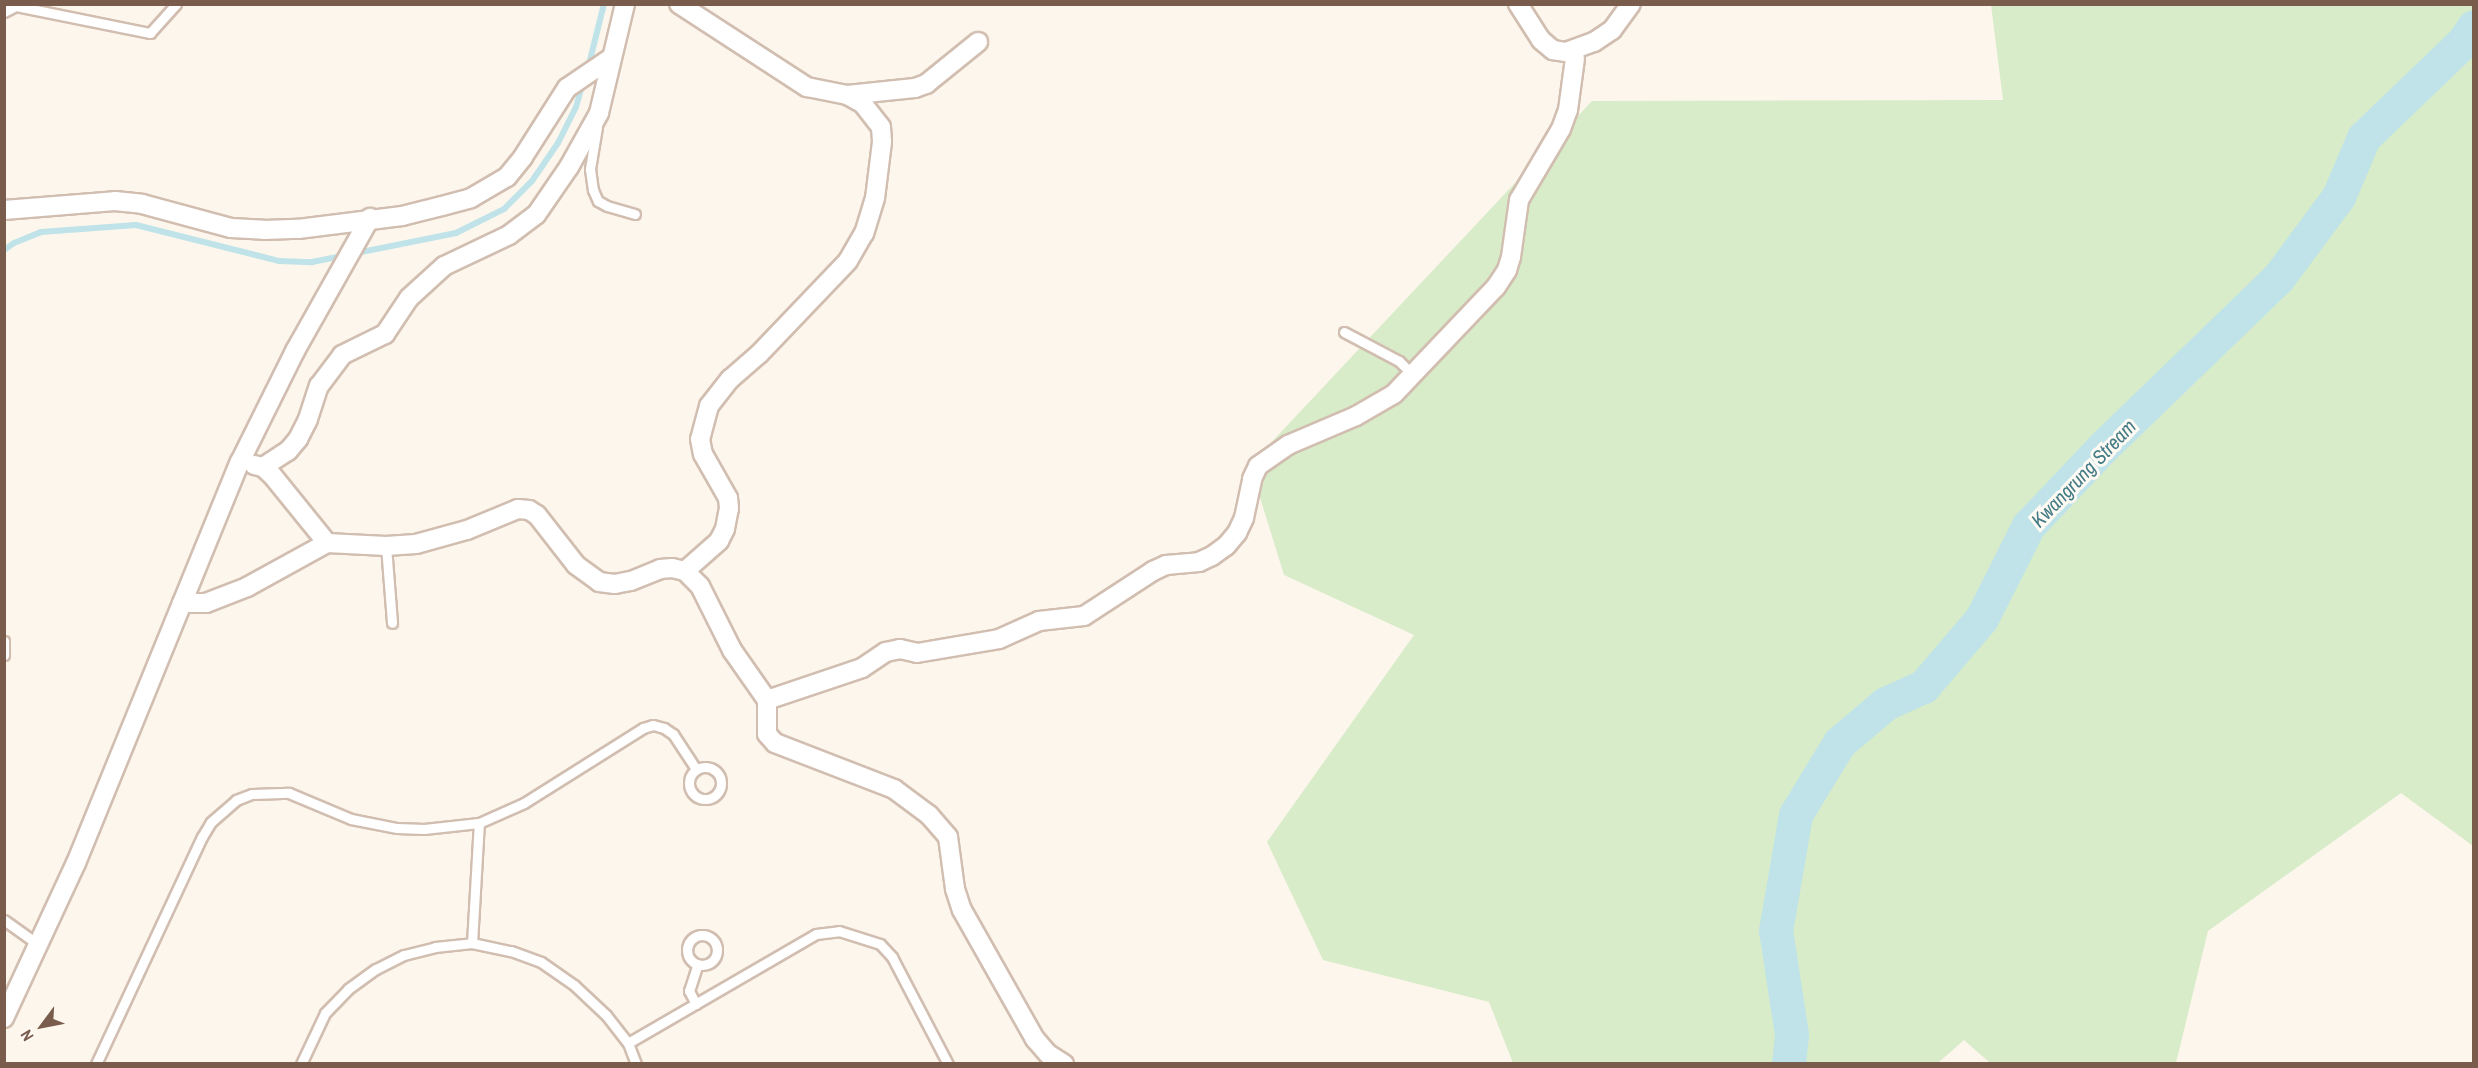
<!DOCTYPE html>
<style>
body{margin:0}
#map{position:relative;width:2478px;height:1068px;overflow:hidden;background:#fdf6ec;font-family:"Archivo Narrow",sans-serif}
div>[style]{position:absolute}
.green>*{inset:0;background:#d8ecc9}
.stream>*{height:6px;margin:-3px;padding:0 3px;transform-origin:3px;border-radius:3px;background:#bfe3e8}
.river>*{height:34px;margin:-17px;padding:0 17px;transform-origin:17px;border-radius:17px;background:#bfe3e8}
.roads{filter:drop-shadow(2px 0 #d1beb0) drop-shadow(-2px 0 #d1beb0) drop-shadow(0 2px #d1beb0) drop-shadow(0 -2px #d1beb0)}
.service>*{height:9px;margin:-4.5px;padding:0 4.5px;transform-origin:4.5px;border-radius:4.5px;background:#fff}
.service>.ring{margin:-4.5px;padding:0;box-sizing:content-box;background:none;border:9px solid #fff;border-radius:50%}
.minor>*{height:18px;margin:-9px;padding:0 9px;transform-origin:9px;border-radius:9px;background:#fff}
span{translate:-50% -50%;white-space:nowrap;text-align:center;line-height:1.15;-webkit-text-stroke:6px #fffaf3;paint-order:stroke}
.water-label{font-size:20px;color:#437c86;font-style:italic}
.frame{position:absolute;inset:0;border:6px solid #7a5c4d;pointer-events:none}
.north{position:absolute;left:12px;top:996px;width:60px;height:60px;-webkit-text-stroke:4px #fffaf3;paint-order:stroke;rotate:238deg;font-size:16px;font-weight:700;line-height:24px;text-align:center;color:#7a5c4d}
.north::after{content:'';display:block;margin:auto;width:21px;height:27px;background:#7a5c4d;clip-path:polygon(50% 0,100% 100%,50% 72%,0 100%)}
</style>
<div id="map">
<div class="green">
<i style="clip-path:polygon(1991px 5px,2473px 5px,2473px 846px,2401px 793px,2208px 931px,2176px 1063px,1990px 1063px,1964px 1040px,1938px 1063px,1513px 1063px,1489px 1002px,1323px 960px,1267px 842px,1414px 635px,1284px 575px,1250px 465px,1592px 101px,2003px 100px)"></i>
</div>
<div class="stream">
<i style="left:588px;top:68px;width:66px;rotate:-76deg"></i>
<i style="left:4px;top:250px;width:12px;rotate:-35deg"></i>
<i style="left:14px;top:243px;width:29px;rotate:-22deg"></i>
<i style="left:41px;top:232px;width:95px;rotate:-4.2deg"></i>
<i style="left:136px;top:225px;width:147px;rotate:14.1deg"></i>
<i style="left:279px;top:261px;width:33px;rotate:2deg"></i>
<i style="left:312px;top:262px;width:147px;rotate:-11.4deg"></i>
<i style="left:456px;top:233px;width:54px;rotate:-26.6deg"></i>
<i style="left:504px;top:209px;width:40px;rotate:-45deg"></i>
<i style="left:532px;top:181px;width:46px;rotate:-55.6deg"></i>
<i style="left:558px;top:143px;width:40px;rotate:-63.4deg"></i>
<i style="left:576px;top:107px;width:25px;rotate:-74deg"></i>
</div>
<div class="river">
<i style="left:1789px;top:1064px;width:29px;rotate:-84deg"></i>
<i style="left:1792px;top:1035px;width:105px;rotate:-98.7deg"></i>
<i style="left:1776px;top:931px;width:118px;rotate:-80.2deg"></i>
<i style="left:1796px;top:815px;width:84px;rotate:-58.6deg"></i>
<i style="left:1840px;top:743px;width:60px;rotate:-40.3deg"></i>
<i style="left:1886px;top:704px;width:42px;rotate:-24.1deg"></i>
<i style="left:1924px;top:687px;width:89px;rotate:-49.5deg"></i>
<i style="left:1982px;top:619px;width:104px;rotate:-63.2deg"></i>
<i style="left:2029px;top:526px;width:108px;rotate:-46.5deg"></i>
<i style="left:2103px;top:448px;width:245px;rotate:-44deg"></i>
<i style="left:2279px;top:278px;width:101px;rotate:-53.5deg"></i>
<i style="left:2339px;top:197px;width:64px;rotate:-67deg"></i>
<i style="left:2364px;top:138px;width:139px;rotate:-43.8deg"></i>
<i style="left:2464px;top:42px;width:18px;rotate:-56deg"></i>
</div>
<div class="roads">
<div class="service">
<i style="left:4px;top:12px;width:13px;rotate:-27deg"></i>
<i style="left:16px;top:6px;width:137px;rotate:11.4deg"></i>
<i style="left:150px;top:33px;width:39px;rotate:-48deg"></i>
<i style="left:597px;top:127px;width:43px;rotate:99.5deg"></i>
<i style="left:590px;top:169px;width:21px;rotate:82deg"></i>
<i style="left:593px;top:190px;width:12px;rotate:66deg"></i>
<i style="left:598px;top:201px;width:10px;rotate:29deg"></i>
<i style="left:607px;top:206px;width:29px;rotate:16deg"></i>
<i style="left:1344px;top:332px;width:62px;rotate:27.8deg"></i>
<i style="left:1399px;top:361px;width:21px;rotate:45deg"></i>
<i style="left:386px;top:546px;width:77px;rotate:85.5deg"></i>
<i style="left:4px;top:641px;width:14px;rotate:90deg"></i>
<i class="ring" style="left:689px;top:767px;width:23px;height:23px"></i>
<i style="left:4px;top:920px;width:43px;rotate:35.5deg"></i>
<i class="ring" style="left:687px;top:935px;width:21px;height:21px"></i>
<i style="left:472px;top:943px;width:120px;rotate:-86.7deg"></i>
<i style="left:696px;top:1004px;width:15px;rotate:-118deg"></i>
<i style="left:689px;top:991px;width:28px;rotate:-72deg"></i>
<i style="left:628px;top:1043px;width:217px;rotate:-30.1deg"></i>
<i style="left:816px;top:934px;width:23px;rotate:-7deg"></i>
<i style="left:839px;top:931px;width:43px;rotate:17.6deg"></i>
<i style="left:880px;top:944px;width:18px;rotate:47deg"></i>
<i style="left:892px;top:957px;width:121px;rotate:62.4deg"></i>
<i style="left:96px;top:1064px;width:251px;rotate:-65deg"></i>
<i style="left:202px;top:837px;width:17px;rotate:-59deg"></i>
<i style="left:211px;top:822px;width:33px;rotate:-41deg"></i>
<i style="left:236px;top:800px;width:17px;rotate:-21deg"></i>
<i style="left:252px;top:794px;width:37px;rotate:-2deg"></i>
<i style="left:289px;top:793px;width:67px;rotate:22.8deg"></i>
<i style="left:351px;top:819px;width:47px;rotate:11.1deg"></i>
<i style="left:397px;top:828px;width:27px;rotate:2deg"></i>
<i style="left:424px;top:829px;width:55px;rotate:-6.2deg"></i>
<i style="left:479px;top:823px;width:49px;rotate:-24deg"></i>
<i style="left:524px;top:803px;width:141px;rotate:-32.2deg"></i>
<i style="left:643px;top:728px;width:10px;rotate:-17deg"></i>
<i style="left:653px;top:725px;width:11px;rotate:15deg"></i>
<i style="left:664px;top:728px;width:11px;rotate:34deg"></i>
<i style="left:673px;top:734px;width:42px;rotate:56.7deg"></i>
<i style="left:301px;top:1064px;width:56px;rotate:-64.8deg"></i>
<i style="left:325px;top:1013px;width:33px;rotate:-46deg"></i>
<i style="left:348px;top:989px;width:34px;rotate:-36deg"></i>
<i style="left:376px;top:969px;width:31px;rotate:-27deg"></i>
<i style="left:404px;top:955px;width:32px;rotate:-14deg"></i>
<i style="left:435px;top:947px;width:37px;rotate:-6deg"></i>
<i style="left:472px;top:943px;width:40px;rotate:12deg"></i>
<i style="left:511px;top:951px;width:32px;rotate:20deg"></i>
<i style="left:541px;top:962px;width:40px;rotate:34.9deg"></i>
<i style="left:574px;top:985px;width:44px;rotate:43.2deg"></i>
<i style="left:606px;top:1015px;width:36px;rotate:52deg"></i>
<i style="left:628px;top:1043px;width:22px;rotate:69deg"></i>
</div>
<div class="minor">
<i style="left:679px;top:4px;width:153px;rotate:33deg"></i>
<i style="left:807px;top:87px;width:41px;rotate:11.3deg"></i>
<i style="left:847px;top:95px;width:18px;rotate:29deg"></i>
<i style="left:863px;top:104px;width:29px;rotate:52deg"></i>
<i style="left:881px;top:127px;width:15px;rotate:86deg"></i>
<i style="left:882px;top:142px;width:56px;rotate:97.1deg"></i>
<i style="left:875px;top:198px;width:37px;rotate:107deg"></i>
<i style="left:864px;top:233px;width:32px;rotate:120deg"></i>
<i style="left:848px;top:261px;width:129px;rotate:133.7deg"></i>
<i style="left:759px;top:354px;width:38px;rotate:139deg"></i>
<i style="left:730px;top:379px;width:34px;rotate:128deg"></i>
<i style="left:709px;top:406px;width:34px;rotate:105deg"></i>
<i style="left:700px;top:439px;width:15px;rotate:79deg"></i>
<i style="left:703px;top:454px;width:51px;rotate:60.4deg"></i>
<i style="left:728px;top:498px;width:10px;rotate:84deg"></i>
<i style="left:729px;top:508px;width:21px;rotate:101deg"></i>
<i style="left:725px;top:529px;width:13px;rotate:117deg"></i>
<i style="left:719px;top:541px;width:45px;rotate:138.6deg"></i>
<i style="left:1518px;top:4px;width:43px;rotate:57.4deg"></i>
<i style="left:1541px;top:40px;width:16px;rotate:40deg"></i>
<i style="left:1553px;top:50px;width:13px;rotate:9deg"></i>
<i style="left:1566px;top:52px;width:30px;rotate:-20deg"></i>
<i style="left:1594px;top:42px;width:22px;rotate:-34deg"></i>
<i style="left:1612px;top:30px;width:32px;rotate:-54deg"></i>
<i style="left:847px;top:95px;width:68px;rotate:-5.9deg"></i>
<i style="left:915px;top:88px;width:12px;rotate:-20deg"></i>
<i style="left:926px;top:84px;width:67px;rotate:-38.9deg"></i>
<i style="left:4px;top:210px;width:111px;rotate:-4.6deg"></i>
<i style="left:115px;top:201px;width:27px;rotate:6deg"></i>
<i style="left:142px;top:204px;width:92px;rotate:15.1deg"></i>
<i style="left:231px;top:228px;width:33px;rotate:3deg"></i>
<i style="left:264px;top:230px;width:34px;rotate:-2deg"></i>
<i style="left:298px;top:229px;width:105px;rotate:-7.1deg"></i>
<i style="left:402px;top:216px;width:41px;rotate:-14deg"></i>
<i style="left:442px;top:206px;width:30px;rotate:-15deg"></i>
<i style="left:471px;top:198px;width:42px;rotate:-30.3deg"></i>
<i style="left:507px;top:177px;width:26px;rotate:-51deg"></i>
<i style="left:523px;top:157px;width:82px;rotate:-57.5deg"></i>
<i style="left:567px;top:88px;width:53px;rotate:-34.3deg"></i>
<i style="left:254px;top:465px;width:9px;rotate:13deg"></i>
<i style="left:263px;top:467px;width:12px;rotate:42deg"></i>
<i style="left:272px;top:475px;width:87px;rotate:51deg"></i>
<i style="left:263px;top:467px;width:30px;rotate:-33deg"></i>
<i style="left:288px;top:451px;width:16px;rotate:-50deg"></i>
<i style="left:298px;top:439px;width:22px;rotate:-63deg"></i>
<i style="left:308px;top:419px;width:35px;rotate:-72deg"></i>
<i style="left:319px;top:386px;width:39px;rotate:-53deg"></i>
<i style="left:342px;top:355px;width:48px;rotate:-26deg"></i>
<i style="left:385px;top:334px;width:43px;rotate:-56.3deg"></i>
<i style="left:409px;top:298px;width:47px;rotate:-42.4deg"></i>
<i style="left:444px;top:266px;width:72px;rotate:-25.5deg"></i>
<i style="left:509px;top:235px;width:34px;rotate:-37deg"></i>
<i style="left:536px;top:215px;width:58px;rotate:-55.5deg"></i>
<i style="left:569px;top:167px;width:62px;rotate:-60.9deg"></i>
<i style="left:599px;top:113px;width:112px;rotate:-76.6deg"></i>
<i style="left:182px;top:603px;width:24px"></i>
<i style="left:206px;top:603px;width:44px;rotate:-21.3deg"></i>
<i style="left:247px;top:587px;width:91px;rotate:-28.8deg"></i>
<i style="left:327px;top:543px;width:59px;rotate:2.9deg"></i>
<i style="left:386px;top:546px;width:30px;rotate:-4deg"></i>
<i style="left:416px;top:544px;width:53px;rotate:-15.4deg"></i>
<i style="left:467px;top:530px;width:55px;rotate:-22.4deg"></i>
<i style="left:518px;top:509px;width:11px;rotate:5deg"></i>
<i style="left:529px;top:510px;width:9px;rotate:32deg"></i>
<i style="left:537px;top:515px;width:63px;rotate:52deg"></i>
<i style="left:576px;top:565px;width:29px;rotate:36deg"></i>
<i style="left:599px;top:582px;width:16px;rotate:7deg"></i>
<i style="left:615px;top:584px;width:16px;rotate:-11deg"></i>
<i style="left:631px;top:581px;width:31px;rotate:-22deg"></i>
<i style="left:660px;top:569px;width:12px;rotate:-5deg"></i>
<i style="left:672px;top:568px;width:13px;rotate:13deg"></i>
<i style="left:685px;top:571px;width:21px;rotate:45deg"></i>
<i style="left:700px;top:586px;width:72px;rotate:63.4deg"></i>
<i style="left:732px;top:650px;width:61px;rotate:55deg"></i>
<i style="left:767px;top:700px;width:34px;rotate:90deg"></i>
<i style="left:767px;top:734px;width:12px;rotate:48deg"></i>
<i style="left:775px;top:743px;width:128px;rotate:21.1deg"></i>
<i style="left:894px;top:789px;width:44px;rotate:36.6deg"></i>
<i style="left:929px;top:815px;width:29px;rotate:49deg"></i>
<i style="left:948px;top:837px;width:52px;rotate:82.3deg"></i>
<i style="left:955px;top:889px;width:22px;rotate:72deg"></i>
<i style="left:962px;top:910px;width:148px;rotate:60.5deg"></i>
<i style="left:1035px;top:1039px;width:20px;rotate:49deg"></i>
<i style="left:1048px;top:1054px;width:19px;rotate:32deg"></i>
<i style="left:767px;top:700px;width:100px;rotate:-18.6deg"></i>
<i style="left:862px;top:668px;width:29px;rotate:-34deg"></i>
<i style="left:886px;top:652px;width:14px;rotate:-12deg"></i>
<i style="left:900px;top:649px;width:17px;rotate:13deg"></i>
<i style="left:917px;top:653px;width:83px;rotate:-9.7deg"></i>
<i style="left:999px;top:639px;width:44px;rotate:-24.2deg"></i>
<i style="left:1039px;top:621px;width:45px;rotate:-6.3deg"></i>
<i style="left:1084px;top:616px;width:82px;rotate:-33.1deg"></i>
<i style="left:1153px;top:571px;width:14px;rotate:-25deg"></i>
<i style="left:1166px;top:565px;width:33px;rotate:-5deg"></i>
<i style="left:1199px;top:562px;width:14px;rotate:-25deg"></i>
<i style="left:1212px;top:556px;width:17px;rotate:-36deg"></i>
<i style="left:1226px;top:546px;width:17px;rotate:-50deg"></i>
<i style="left:1237px;top:533px;width:17px;rotate:-65deg"></i>
<i style="left:1244px;top:518px;width:40px;rotate:-78deg"></i>
<i style="left:1252px;top:479px;width:14px;rotate:-65deg"></i>
<i style="left:1258px;top:466px;width:37px;rotate:-35deg"></i>
<i style="left:1288px;top:445px;width:74px;rotate:-23.1deg"></i>
<i style="left:1356px;top:416px;width:44px;rotate:-30.1deg"></i>
<i style="left:1394px;top:394px;width:148px;rotate:-46.4deg"></i>
<i style="left:1496px;top:287px;width:20px;rotate:-57deg"></i>
<i style="left:1507px;top:270px;width:14px;rotate:-73deg"></i>
<i style="left:1511px;top:257px;width:58px;rotate:-82deg"></i>
<i style="left:1519px;top:200px;width:82px;rotate:-59.4deg"></i>
<i style="left:1561px;top:129px;width:20px;rotate:-70deg"></i>
<i style="left:1568px;top:110px;width:52px;rotate:-82.3deg"></i>
<i style="left:4px;top:1018px;width:171px;rotate:-65.1deg"></i>
<i style="left:76px;top:863px;width:433px;rotate:-67.8deg"></i>
<i style="left:240px;top:462px;width:124px;rotate:-63.6deg"></i>
<i style="left:295px;top:351px;width:153px;rotate:-60.6deg"></i>
</div>
</div>
<div class="water-label">
<span style="left:2083px;top:473px;rotate:-46deg">Kwangrung Stream</span>
</div>
<div class="frame"></div>
<div class="north">N</div>
</div>
